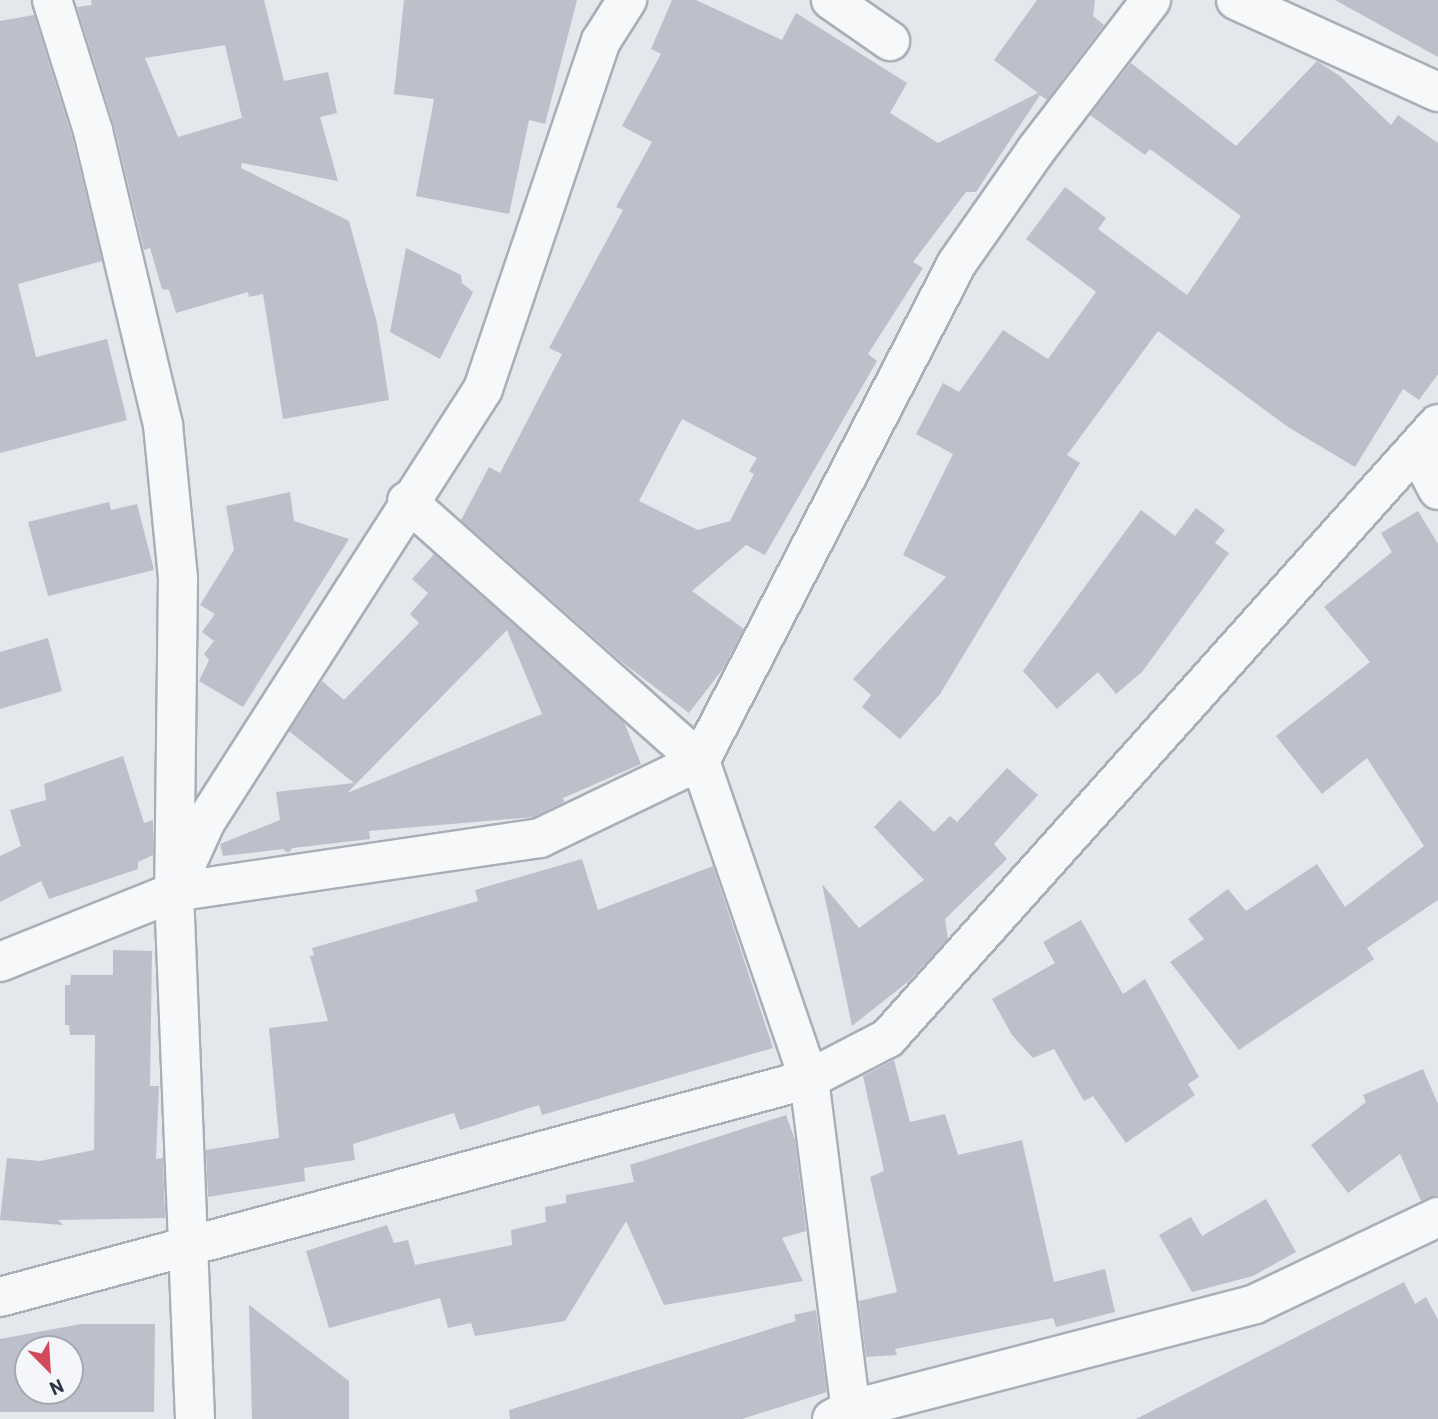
<!DOCTYPE html>
<style>
body{margin:0}
#map{position:relative;width:1438px;height:1419px;overflow:hidden;background:#e4e7ec;font-family:Barlow,sans-serif}
div>[style]{position:absolute}
.building>*{inset:0;background:#bbc0ca}
.roads{filter:drop-shadow(2px 0 #a9aeb7) drop-shadow(-2px 0 #a9aeb7) drop-shadow(0 2px #a9aeb7) drop-shadow(0 -2px #a9aeb7)}
.minor>*{height:38px;margin:-19px;padding:0 19px;transform-origin:19px;border-radius:19px;background:#f7f8fa}
span{translate:-50% -50%;white-space:nowrap;text-align:center;line-height:1.15;-webkit-text-stroke:5px #f4f6f9;paint-order:stroke}
.north{position:absolute;left:14px;top:1335px;width:70px;height:70px;box-sizing:border-box;background:#f4f6f9;border:2px solid #a4a8b1;border-radius:50%;rotate:156deg;font-size:19px;font-weight:700;line-height:28px;text-align:center;color:#2b3445}
.north::after{content:'';display:block;margin:auto;width:24px;height:32px;background:#d1495b;clip-path:polygon(50% 0,100% 100%,50% 72%,0 100%)}
</style>
<div id="map">
<div class="building">
<i style="clip-path:polygon(evenodd,91px 0,264px 0,284px 81px,328px 72px,337px 113px,320px 117px,338px 181px,242px 163px,241px 168px,349px 221px,377px 323px,389px 400px,283px 419px,263px 294px,249px 297px,248px 292px,176px 313px,169px 290px,162px 289px,150px 248px,144px 250px,114px 125px,77px 7px,92px 5px,91px 0,225px 45px,242px 118px,178px 137px,145px 58px,225px 45px)"></i>
<i style="clip-path:polygon(404px 0,577px 0,545px 124px,529px 120px,509px 214px,416px 196px,434px 99px,394px 94px)"></i>
<i style="clip-path:polygon(evenodd,672px 0,696px 0,782px 40px,796px 13px,907px 83px,890px 113px,938px 143px,1038px 93px,994px 60px,1037px 0,1095px 0,1093px 16px,1104px 25px,1047px 100px,1040px 95px,976px 192px,966px 192px,913px 262px,923px 268px,868px 354px,877px 361px,765px 555px,746px 545px,692px 591px,744px 629px,722px 670px,689px 713px,623px 663px,461px 520px,489px 467px,500px 473px,562px 354px,549px 348px,623px 210px,616px 207px,652px 142px,622px 126px,661px 54px,651px 49px,672px 0,682px 419px,757px 458px,749px 471px,754px 474px,730px 521px,698px 530px,639px 501px,682px 419px)"></i>
<i style="clip-path:polygon(1335px 0,1438px 0,1438px 57px)"></i>
<i style="clip-path:polygon(34px 15px,72px 137px,102px 261px,18px 284px,36px 357px,107px 339px,127px 420px,0 453px,0 21px)"></i>
<i style="clip-path:polygon(1317px 61px,1340px 76px,1391px 125px,1398px 115px,1438px 143px,1438px 374px,1419px 400px,1403px 389px,1355px 467px,1288px 427px,1158px 331px,1067px 455px,1080px 463px,940px 694px,900px 739px,862px 707px,871px 695px,853px 679px,946px 577px,903px 555px,953px 454px,916px 434px,943px 383px,959px 392px,1003px 330px,1048px 359px,1096px 292px,1026px 239px,1065px 187px,1106px 218px,1098px 229px,1187px 295px,1241px 216px,1150px 149px,1145px 155px,1090px 115px,1131px 63px,1236px 146px)"></i>
<i style="clip-path:polygon(406px 248px,461px 275px,462px 283px,473px 292px,440px 359px,390px 332px)"></i>
<i style="clip-path:polygon(290px 492px,294px 521px,349px 539px,243px 707px,199px 681px,209px 660px,204px 654px,214px 641px,202px 632px,215px 614px,200px 605px,234px 550px,226px 506px)"></i>
<i style="clip-path:polygon(109px 502px,111px 510px,137px 504px,154px 570px,48px 596px,28px 522px)"></i>
<i style="clip-path:polygon(1196px 508px,1225px 530px,1215px 543px,1229px 553px,1142px 672px,1116px 694px,1098px 672px,1057px 709px,1023px 671px,1141px 510px,1175px 536px)"></i>
<i style="clip-path:polygon(1418px 511px,1438px 544px,1438px 900px,1367px 948px,1374px 959px,1239px 1050px,1170px 962px,1204px 939px,1188px 919px,1228px 889px,1246px 911px,1317px 864px,1345px 907px,1424px 846px,1367px 758px,1322px 794px,1276px 736px,1370px 662px,1324px 607px,1392px 552px,1381px 533px)"></i>
<i style="clip-path:polygon(evenodd,434px 554px,624px 722px,641px 764px,563px 798px,564px 802px,534px 817px,369px 831px,370px 839px,293px 848px,288px 853px,283px 849px,223px 856px,220px 844px,280px 820px,276px 792px,354px 783px,289px 731px,322px 681px,344px 700px,419px 623px,410px 614px,428px 593px,412px 579px,434px 554px,507px 630px,542px 714px,347px 793px,357px 783px,507px 630px)"></i>
<i style="clip-path:polygon(48px 638px,62px 691px,0 709px,0 652px)"></i>
<i style="clip-path:polygon(123px 756px,144px 823px,153px 820px,153px 855px,138px 862px,138px 869px,49px 899px,41px 881px,0 902px,0 856px,21px 846px,10px 810px,46px 800px,44px 784px)"></i>
<i style="clip-path:polygon(1007px 768px,1038px 795px,994px 844px,1007px 859px,945px 919px,948px 939px,910px 980px,852px 1026px,822px 884px,859px 928px,924px 880px,874px 827px,900px 800px,934px 832px,950px 816px,957px 822px)"></i>
<i style="clip-path:polygon(582px 859px,598px 910px,713px 866px,773px 1048px,542px 1115px,539px 1105px,460px 1130px,454px 1113px,353px 1144px,355px 1160px,304px 1168px,305px 1181px,208px 1197px,206px 1150px,279px 1138px,269px 1028px,328px 1021px,310px 956px,314px 955px,312px 948px,478px 901px,475px 890px)"></i>
<i style="clip-path:polygon(1081px 920px,1123px 994px,1145px 979px,1199px 1077px,1188px 1084px,1195px 1095px,1126px 1143px,1093px 1096px,1084px 1101px,1054px 1049px,1033px 1058px,1012px 1035px,992px 999px,1055px 963px,1043px 942px)"></i>
<i style="clip-path:polygon(113px 950px,152px 951px,150px 1086px,159px 1086px,156px 1159px,163px 1158px,165px 1218px,58px 1220px,63px 1225px,0 1220px,7px 1158px,40px 1161px,94px 1150px,95px 1035px,70px 1035px,69px 1025px,65px 1025px,65px 985px,70px 985px,71px 975px,113px 975px)"></i>
<i style="clip-path:polygon(894px 1060px,910px 1122px,945px 1114px,958px 1155px,1022px 1140px,1054px 1282px,1105px 1269px,1115px 1312px,1056px 1327px,1053px 1318px,895px 1349px,897px 1355px,866px 1357px,859px 1301px,897px 1292px,870px 1177px,884px 1171px,863px 1076px)"></i>
<i style="clip-path:polygon(1423px 1069px,1438px 1104px,1438px 1195px,1421px 1201px,1400px 1154px,1348px 1193px,1311px 1145px,1366px 1102px,1363px 1095px)"></i>
<i style="clip-path:polygon(786px 1115px,795px 1140px,806px 1231px,782px 1238px,803px 1281px,664px 1305px,626px 1221px,565px 1321px,475px 1336px,471px 1323px,448px 1328px,440px 1298px,329px 1328px,306px 1251px,387px 1225px,394px 1243px,408px 1240px,415px 1265px,512px 1245px,511px 1230px,546px 1222px,545px 1207px,566px 1203px,566px 1195px,634px 1182px,630px 1165px)"></i>
<i style="clip-path:polygon(1266px 1199px,1296px 1252px,1253px 1276px,1192px 1292px,1159px 1235px,1191px 1217px,1202px 1236px)"></i>
<i style="clip-path:polygon(1404px 1282px,1415px 1304px,1426px 1297px,1438px 1320px,1438px 1419px,1136px 1419px)"></i>
<i style="clip-path:polygon(249px 1305px,349px 1381px,349px 1419px,252px 1419px)"></i>
<i style="clip-path:polygon(816px 1310px,827px 1392px,742px 1419px,510px 1419px,509px 1410px,796px 1321px,794px 1315px)"></i>
<i style="clip-path:polygon(evenodd,81px 1324px,155px 1324px,154px 1412px,0 1412px,0 1339px,81px 1324px,28px 1349px,70px 1349px,70px 1391px,28px 1391px,28px 1349px)"></i>
</div>
<div class="roads">
<div class="minor">
<i style="left:52px;top:0;width:137px;rotate:72.6deg"></i>
<i style="left:93px;top:131px;width:302px;rotate:76.6deg"></i>
<i style="left:163px;top:425px;width:154px;rotate:84.4deg"></i>
<i style="left:178px;top:578px;width:314px;rotate:90.7deg"></i>
<i style="left:174px;top:892px;width:527px;rotate:87.72deg"></i>
<i style="left:831px;top:0;width:72px;rotate:34.8deg"></i>
<i style="left:1236px;top:0;width:222px;rotate:24.5deg"></i>
<i style="left:1417px;top:450px;width:45px;rotate:62.3deg"></i>
<i style="left:407px;top:501px;width:392px;rotate:41.6deg"></i>
<i style="left:700px;top:761px;width:336px;rotate:71.1deg"></i>
<i style="left:809px;top:1079px;width:343px;rotate:82.8deg"></i>
<i style="left:180px;top:878px;width:63px;rotate:-65.5deg"></i>
<i style="left:206px;top:821px;width:513px;rotate:-57.33deg"></i>
<i style="left:483px;top:389px;width:367px;rotate:-71.3deg"></i>
<i style="left:601px;top:41px;width:49px;rotate:-57.6deg"></i>
<i style="left:0;top:962px;width:188px;rotate:-21.9deg"></i>
<i style="left:174px;top:892px;width:370px;rotate:-8.4deg"></i>
<i style="left:540px;top:838px;width:178px;rotate:-25.7deg"></i>
<i style="left:700px;top:761px;width:560px;rotate:-62.7deg"></i>
<i style="left:957px;top:263px;width:138px;rotate:-55deg"></i>
<i style="left:1036px;top:150px;width:189px;rotate:-52.5deg"></i>
<i style="left:0;top:1297px;width:838px;rotate:-15.08deg"></i>
<i style="left:809px;top:1079px;width:89px;rotate:-27.4deg"></i>
<i style="left:888px;top:1038px;width:824px;rotate:-48.15deg"></i>
<i style="left:832px;top:1419px;width:19px;rotate:-28deg"></i>
<i style="left:849px;top:1410px;width:420px;rotate:-14.6deg"></i>
<i style="left:1255px;top:1304px;width:203px;rotate:-25.4deg"></i>
</div>
</div>
<div class="north">N</div>
</div>
